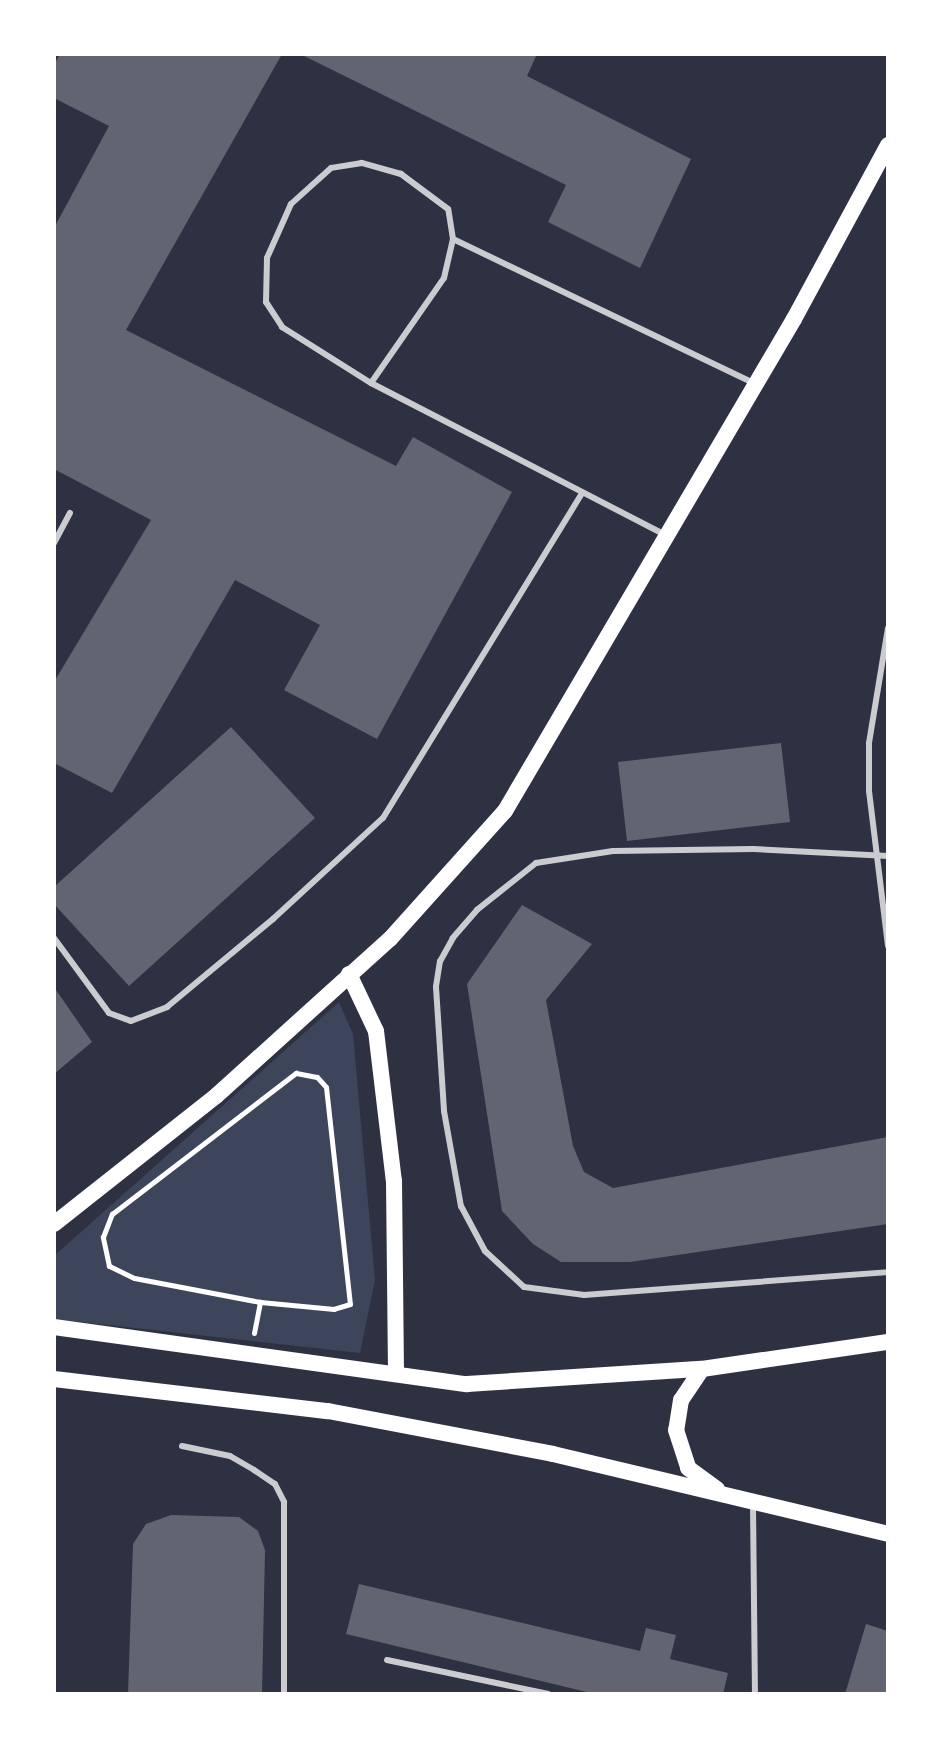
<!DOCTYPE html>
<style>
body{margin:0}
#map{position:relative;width:942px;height:1748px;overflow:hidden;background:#2d3142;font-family:"Archivo Narrow",sans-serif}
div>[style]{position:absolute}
.green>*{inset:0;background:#3c4559}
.building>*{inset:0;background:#626471}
.path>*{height:5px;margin:-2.5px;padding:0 2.5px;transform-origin:2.5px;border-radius:2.5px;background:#fff}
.service>*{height:6px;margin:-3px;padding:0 3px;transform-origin:3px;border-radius:3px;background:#caccd0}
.secondary>*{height:16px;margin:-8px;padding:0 8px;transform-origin:8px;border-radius:8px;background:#fff}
span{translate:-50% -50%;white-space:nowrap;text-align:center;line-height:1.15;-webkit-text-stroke:8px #fff;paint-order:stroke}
.frame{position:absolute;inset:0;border:56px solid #fff;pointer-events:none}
</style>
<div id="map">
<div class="green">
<i style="clip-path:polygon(339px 1002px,353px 1034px,375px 1280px,360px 1353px,54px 1319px,54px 1256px)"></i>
</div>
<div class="building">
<i style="clip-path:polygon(60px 54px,282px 54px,126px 330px,396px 466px,413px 437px,512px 492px,377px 739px,284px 690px,320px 625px,235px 580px,112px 793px,54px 763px,54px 682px,151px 520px,54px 469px,54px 228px,109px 126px,54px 98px,54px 65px)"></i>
<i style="clip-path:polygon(300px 54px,537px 54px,527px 76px,691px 159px,640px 268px,548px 222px,566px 185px)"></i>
<i style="clip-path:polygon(231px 727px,315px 818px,129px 986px,54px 904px,54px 887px)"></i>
<i style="clip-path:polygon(781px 743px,790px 822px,627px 841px,618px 762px)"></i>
<i style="clip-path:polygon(522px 905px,592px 944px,546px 1000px,573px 1146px,584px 1172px,613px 1188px,888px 1137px,888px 1224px,630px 1262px,561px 1262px,533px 1244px,502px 1211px,467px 984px)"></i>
<i style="clip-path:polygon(54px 987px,92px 1042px,54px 1074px)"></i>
<i style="clip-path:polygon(171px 1515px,239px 1517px,258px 1531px,265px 1550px,262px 1694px,128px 1694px,133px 1544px,146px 1524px)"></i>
<i style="clip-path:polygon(359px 1584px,640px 1651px,646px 1628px,676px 1635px,670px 1659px,728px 1673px,723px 1694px,595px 1694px,346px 1634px)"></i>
<i style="clip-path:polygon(866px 1624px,888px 1631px,888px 1694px,845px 1694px)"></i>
</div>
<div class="path">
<i style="left:296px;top:1073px;width:21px;rotate:11deg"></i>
<i style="left:317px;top:1077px;width:13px;rotate:48deg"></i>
<i style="left:326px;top:1087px;width:218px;rotate:83.7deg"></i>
<i style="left:350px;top:1304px;width:17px;rotate:163deg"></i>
<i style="left:334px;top:1309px;width:74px;rotate:-174.6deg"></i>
<i style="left:260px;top:1302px;width:128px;rotate:-169.2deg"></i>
<i style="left:134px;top:1278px;width:28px;rotate:-154deg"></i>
<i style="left:109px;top:1266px;width:30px;rotate:-102deg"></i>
<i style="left:103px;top:1237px;width:25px;rotate:-69deg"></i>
<i style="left:112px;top:1214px;width:232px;rotate:-37.5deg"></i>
<i style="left:254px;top:1333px;width:32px;rotate:-79deg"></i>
</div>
<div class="service">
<i style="left:453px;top:239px;width:335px;rotate:25.6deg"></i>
<i style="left:371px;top:383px;width:128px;rotate:-55.2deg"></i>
<i style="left:444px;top:278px;width:40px;rotate:-77deg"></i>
<i style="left:453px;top:239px;width:30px;rotate:-99deg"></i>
<i style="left:448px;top:209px;width:59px;rotate:-143.3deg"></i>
<i style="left:401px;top:174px;width:41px;rotate:-164.2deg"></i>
<i style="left:362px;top:163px;width:31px;rotate:171deg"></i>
<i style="left:331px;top:168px;width:54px;rotate:138deg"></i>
<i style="left:291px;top:204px;width:59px;rotate:114deg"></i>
<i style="left:267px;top:258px;width:44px;rotate:91.3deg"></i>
<i style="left:266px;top:302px;width:30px;rotate:57deg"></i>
<i style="left:282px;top:327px;width:105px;rotate:32.2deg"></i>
<i style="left:371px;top:383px;width:333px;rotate:27.3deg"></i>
<i style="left:54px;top:543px;width:34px;rotate:-62deg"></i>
<i style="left:888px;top:628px;width:117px;rotate:99.4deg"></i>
<i style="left:869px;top:743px;width:48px;rotate:90deg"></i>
<i style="left:869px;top:791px;width:156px;rotate:83deg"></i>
<i style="left:888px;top:856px;width:135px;rotate:-177deg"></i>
<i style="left:753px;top:849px;width:140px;rotate:179.2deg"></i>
<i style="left:613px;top:851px;width:78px;rotate:171.1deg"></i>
<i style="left:536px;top:863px;width:75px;rotate:141.5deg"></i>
<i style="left:477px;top:910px;width:37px;rotate:131deg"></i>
<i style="left:453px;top:938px;width:26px;rotate:119deg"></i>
<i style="left:440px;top:961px;width:26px;rotate:99deg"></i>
<i style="left:436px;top:987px;width:124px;rotate:86.3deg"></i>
<i style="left:444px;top:1111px;width:97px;rotate:79.9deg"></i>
<i style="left:461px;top:1206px;width:51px;rotate:61.9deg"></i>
<i style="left:485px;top:1251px;width:53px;rotate:42.7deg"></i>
<i style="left:524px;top:1287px;width:61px;rotate:7.6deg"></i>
<i style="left:584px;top:1295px;width:305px;rotate:-4.3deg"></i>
<i style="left:54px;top:938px;width:93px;rotate:53.7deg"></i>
<i style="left:109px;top:1013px;width:23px;rotate:20deg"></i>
<i style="left:131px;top:1021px;width:39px;rotate:-21deg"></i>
<i style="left:167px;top:1007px;width:138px;rotate:-39.7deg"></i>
<i style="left:273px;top:919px;width:149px;rotate:-42.6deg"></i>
<i style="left:383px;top:818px;width:382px;rotate:-58.5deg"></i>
<i style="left:182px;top:1446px;width:49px;rotate:11.8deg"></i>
<i style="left:230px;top:1456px;width:28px;rotate:30deg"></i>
<i style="left:254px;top:1470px;width:25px;rotate:34deg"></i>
<i style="left:275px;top:1484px;width:20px;rotate:63deg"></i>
<i style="left:284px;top:1502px;width:192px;rotate:90deg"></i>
<i style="left:753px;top:1506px;width:188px;rotate:89.4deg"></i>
<i style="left:387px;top:1660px;width:165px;rotate:11.9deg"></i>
</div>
<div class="secondary">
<i style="left:349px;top:974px;width:63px;rotate:64.7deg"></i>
<i style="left:376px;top:1031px;width:151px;rotate:83.2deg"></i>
<i style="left:394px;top:1181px;width:191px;rotate:89.4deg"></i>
<i style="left:54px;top:1224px;width:206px;rotate:-38.3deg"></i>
<i style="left:216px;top:1096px;width:234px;rotate:-42.1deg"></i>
<i style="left:390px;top:939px;width:172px;rotate:-48.1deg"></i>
<i style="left:505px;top:811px;width:571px;rotate:-59.57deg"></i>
<i style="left:794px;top:319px;width:198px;rotate:-61.6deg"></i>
<i style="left:54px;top:1327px;width:417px;rotate:7.9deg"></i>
<i style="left:467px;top:1384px;width:235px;rotate:-3.7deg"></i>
<i style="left:702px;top:1369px;width:188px;rotate:-8.3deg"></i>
<i style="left:702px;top:1369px;width:37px;rotate:124deg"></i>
<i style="left:681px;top:1400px;width:30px;rotate:99deg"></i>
<i style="left:676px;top:1430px;width:40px;rotate:72deg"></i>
<i style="left:688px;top:1468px;width:36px;rotate:36deg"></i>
<i style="left:54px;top:1379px;width:276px;rotate:6.7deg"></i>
<i style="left:328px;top:1411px;width:229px;rotate:10.8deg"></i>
<i style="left:553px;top:1454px;width:344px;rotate:13.4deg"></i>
</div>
<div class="frame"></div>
</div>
